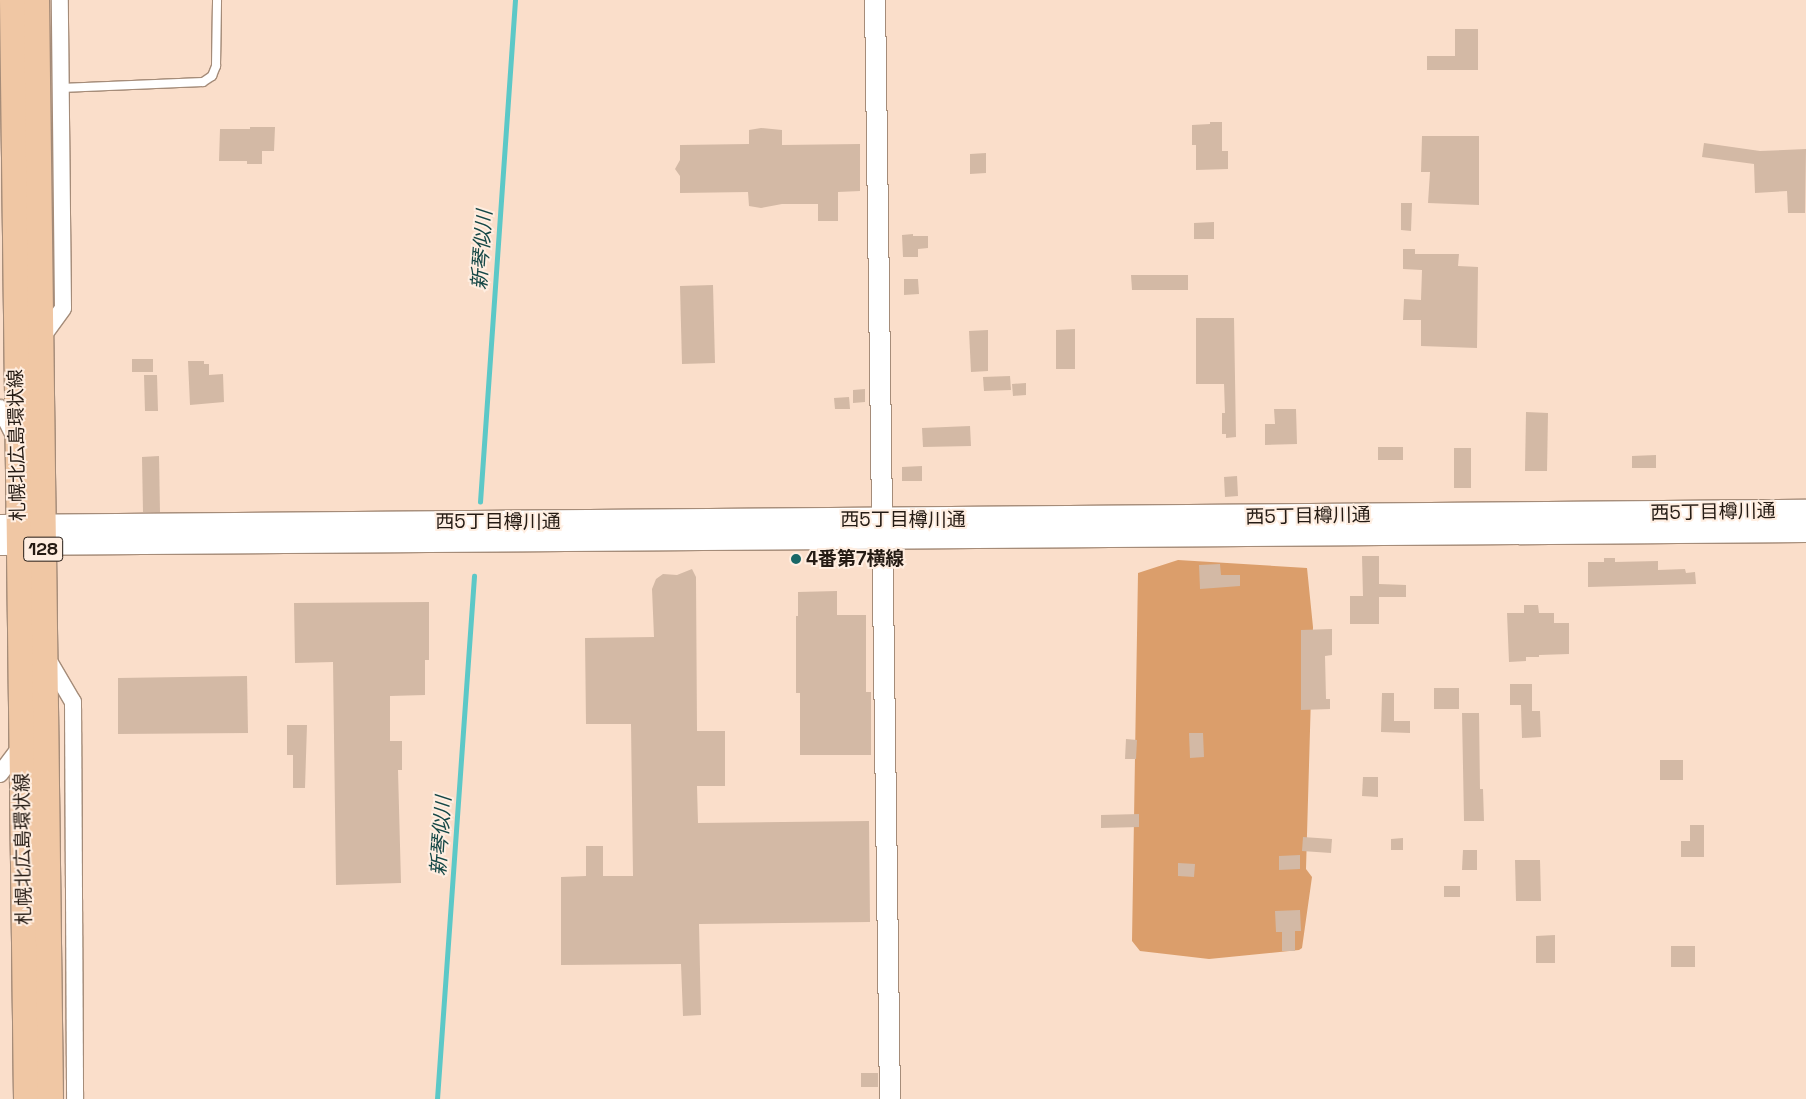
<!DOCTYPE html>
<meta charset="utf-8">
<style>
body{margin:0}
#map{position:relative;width:1806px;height:1099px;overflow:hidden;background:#fadeca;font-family:"Space Grotesk","Noto Sans JP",sans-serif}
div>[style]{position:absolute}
.forest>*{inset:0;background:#db9e6b}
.stream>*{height:4.5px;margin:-2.25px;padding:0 2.25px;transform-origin:2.25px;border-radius:2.25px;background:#5cc8c7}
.building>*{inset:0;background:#d3b9a5}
.roads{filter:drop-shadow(1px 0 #a58c79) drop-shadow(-1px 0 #a58c79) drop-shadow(0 1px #a58c79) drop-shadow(0 -1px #a58c79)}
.service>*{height:8px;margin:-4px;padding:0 4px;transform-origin:4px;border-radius:4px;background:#fff}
.minor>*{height:16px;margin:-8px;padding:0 8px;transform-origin:8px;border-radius:8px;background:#fff}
.tertiary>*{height:20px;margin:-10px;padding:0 10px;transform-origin:10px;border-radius:10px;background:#fff}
.secondary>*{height:22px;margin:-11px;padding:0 11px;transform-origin:11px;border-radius:11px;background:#fff}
.primary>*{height:25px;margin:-12.5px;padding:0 12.5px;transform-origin:12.5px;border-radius:12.5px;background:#f0c7a4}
.dots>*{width:14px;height:14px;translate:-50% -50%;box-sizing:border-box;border:2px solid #ffeee1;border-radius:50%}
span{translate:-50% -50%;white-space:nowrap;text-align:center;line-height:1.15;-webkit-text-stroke:4px #ffeee1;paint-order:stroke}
.shield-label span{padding:1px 4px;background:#ffeee1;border:1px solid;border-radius:4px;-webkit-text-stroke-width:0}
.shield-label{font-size:18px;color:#251b14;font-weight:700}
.street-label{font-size:19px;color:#251b14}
.poi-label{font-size:19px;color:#251b14;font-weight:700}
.left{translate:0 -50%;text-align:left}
.water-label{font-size:20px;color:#154746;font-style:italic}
</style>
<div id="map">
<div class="forest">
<i style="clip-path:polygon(1178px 560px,1307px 568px,1313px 627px,1306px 869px,1312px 877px,1302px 948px,1299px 950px,1209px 959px,1140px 951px,1132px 941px,1138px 573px)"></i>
</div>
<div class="stream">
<i style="left:480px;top:502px;width:503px;rotate:-86.01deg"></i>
<i style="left:437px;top:1099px;width:524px;rotate:-85.95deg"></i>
</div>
<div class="building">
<i style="clip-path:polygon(1455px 29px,1478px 29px,1478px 70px,1427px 70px,1427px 56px,1455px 56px)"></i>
<i style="clip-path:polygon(1210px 122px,1222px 122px,1222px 151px,1228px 151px,1228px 169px,1196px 170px,1196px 145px,1192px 145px,1192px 125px,1210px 124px)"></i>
<i style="clip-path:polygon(250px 127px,275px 127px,274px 151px,262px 151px,262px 164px,247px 164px,247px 161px,219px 161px,220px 129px,250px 129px)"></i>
<i style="clip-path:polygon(761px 128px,782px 130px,782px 145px,860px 144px,860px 191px,838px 192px,838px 221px,818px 221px,818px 204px,782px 204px,761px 208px,749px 206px,748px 192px,680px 193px,680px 176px,675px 169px,680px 160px,680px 145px,749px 144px,749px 130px)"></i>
<i style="clip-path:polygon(1422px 136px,1479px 136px,1479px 205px,1428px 203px,1430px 172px,1421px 172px)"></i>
<i style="clip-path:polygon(1704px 143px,1760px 151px,1806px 149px,1805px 213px,1788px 213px,1787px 191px,1755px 193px,1754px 164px,1702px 157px)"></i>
<i style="clip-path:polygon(986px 153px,986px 173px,970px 174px,970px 154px)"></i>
<i style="clip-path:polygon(1401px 203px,1412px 203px,1411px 231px,1401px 230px)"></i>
<i style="clip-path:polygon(1214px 222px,1214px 239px,1194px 239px,1194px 223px)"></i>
<i style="clip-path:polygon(913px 234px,913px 236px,928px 236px,928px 248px,918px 249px,918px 257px,903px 257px,902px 235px)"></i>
<i style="clip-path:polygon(1403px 249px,1415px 249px,1415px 254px,1459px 254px,1458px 266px,1478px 267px,1477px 348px,1421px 346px,1421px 320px,1403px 320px,1404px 299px,1421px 300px,1422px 270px,1403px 269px)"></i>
<i style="clip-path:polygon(1131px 275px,1188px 275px,1188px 290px,1132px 290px)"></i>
<i style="clip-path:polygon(904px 279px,918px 279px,919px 294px,904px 295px)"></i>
<i style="clip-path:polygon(713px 285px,715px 363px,682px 364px,680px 286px)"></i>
<i style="clip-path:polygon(1196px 318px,1234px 318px,1236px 437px,1226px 438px,1226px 434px,1222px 434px,1222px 413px,1225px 413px,1224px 384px,1196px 384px)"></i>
<i style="clip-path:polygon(1075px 329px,1075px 369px,1056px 369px,1056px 330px)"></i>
<i style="clip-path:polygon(988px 330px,988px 371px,971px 372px,969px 331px)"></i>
<i style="clip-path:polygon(132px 359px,153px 359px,153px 372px,132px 372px)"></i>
<i style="clip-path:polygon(188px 361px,204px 361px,204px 364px,209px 364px,209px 375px,223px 374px,224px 402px,190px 405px)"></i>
<i style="clip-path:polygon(144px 375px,157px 375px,158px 411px,145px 411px)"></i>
<i style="clip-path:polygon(1010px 376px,1011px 390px,984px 391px,983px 377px)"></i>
<i style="clip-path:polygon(1026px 383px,1026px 395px,1013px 396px,1012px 384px)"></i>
<i style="clip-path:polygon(865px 389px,865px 402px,853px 403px,853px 390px)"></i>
<i style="clip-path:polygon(849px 397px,850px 409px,835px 409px,834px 398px)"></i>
<i style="clip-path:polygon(1274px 409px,1296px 409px,1297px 444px,1265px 445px,1265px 424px,1275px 424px)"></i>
<i style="clip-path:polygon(1526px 412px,1548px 413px,1547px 471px,1525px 471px)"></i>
<i style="clip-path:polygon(970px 426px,971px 446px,923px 447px,922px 428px)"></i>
<i style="clip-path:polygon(1378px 447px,1403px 447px,1403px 460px,1378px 460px)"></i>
<i style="clip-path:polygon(1454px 448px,1471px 448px,1471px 488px,1454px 488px)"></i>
<i style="clip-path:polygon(1656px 455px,1656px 468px,1632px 468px,1632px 456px)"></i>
<i style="clip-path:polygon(159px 456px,160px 512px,143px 512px,142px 457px)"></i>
<i style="clip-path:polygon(922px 466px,922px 481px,902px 481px,902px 467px)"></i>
<i style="clip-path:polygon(1237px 476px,1238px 496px,1225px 497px,1224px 477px)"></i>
<i style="clip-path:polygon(1362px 556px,1379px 556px,1379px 584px,1406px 585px,1406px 597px,1379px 597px,1379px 624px,1350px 624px,1350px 596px,1363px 596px)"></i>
<i style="clip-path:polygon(1604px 558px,1615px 558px,1615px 562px,1658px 561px,1658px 570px,1685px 569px,1686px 573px,1695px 572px,1696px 584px,1588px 587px,1588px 562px,1604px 562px)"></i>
<i style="clip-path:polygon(1220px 564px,1221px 575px,1240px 575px,1240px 586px,1200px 589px,1199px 565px)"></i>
<i style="clip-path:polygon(692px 569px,696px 577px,697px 731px,725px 731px,725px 786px,697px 786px,698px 823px,869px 821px,870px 922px,699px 924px,701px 1015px,683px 1016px,681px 964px,561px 965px,561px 877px,586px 876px,586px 846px,603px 846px,603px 876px,633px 876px,631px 724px,586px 724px,585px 638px,654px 637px,652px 589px,656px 579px,663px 574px,677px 575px)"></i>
<i style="clip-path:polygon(837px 591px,837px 615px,866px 615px,866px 692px,871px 692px,871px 755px,800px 755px,800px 693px,796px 693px,796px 616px,798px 616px,798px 592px)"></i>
<i style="clip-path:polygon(429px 602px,429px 660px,425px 660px,425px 695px,390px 696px,390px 741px,402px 741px,402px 770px,398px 770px,401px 883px,336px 885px,333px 662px,295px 663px,294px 603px)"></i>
<i style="clip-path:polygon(1524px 605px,1538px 605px,1539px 613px,1554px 613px,1554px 623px,1569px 623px,1569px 654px,1539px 655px,1539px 657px,1526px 657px,1526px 661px,1509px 662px,1507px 613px,1524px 613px)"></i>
<i style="clip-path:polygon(1332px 629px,1332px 655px,1325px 656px,1326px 699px,1330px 699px,1330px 709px,1301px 710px,1301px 630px)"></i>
<i style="clip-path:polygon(247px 676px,248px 733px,118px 734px,118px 678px)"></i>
<i style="clip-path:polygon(1510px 684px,1532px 684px,1532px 711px,1540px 711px,1541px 737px,1522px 738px,1521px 705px,1510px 705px)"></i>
<i style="clip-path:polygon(1434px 688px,1459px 688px,1459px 709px,1434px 709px)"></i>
<i style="clip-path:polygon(1382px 693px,1394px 693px,1394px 721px,1410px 721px,1410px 733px,1381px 732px)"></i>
<i style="clip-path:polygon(1462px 713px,1479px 713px,1480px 789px,1483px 789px,1484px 821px,1464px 821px)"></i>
<i style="clip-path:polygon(287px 725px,307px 725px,305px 788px,293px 788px,293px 755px,287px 755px)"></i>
<i style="clip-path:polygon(1189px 733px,1203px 733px,1204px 757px,1190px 758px)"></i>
<i style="clip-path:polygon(1126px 739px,1137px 740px,1136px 759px,1125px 759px)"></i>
<i style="clip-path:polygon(1660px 760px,1683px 760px,1683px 780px,1660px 780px)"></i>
<i style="clip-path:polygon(1363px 777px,1378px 777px,1378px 797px,1362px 796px)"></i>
<i style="clip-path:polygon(1139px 814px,1139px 827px,1101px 828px,1101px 815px)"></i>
<i style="clip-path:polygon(1690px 825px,1704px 825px,1704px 857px,1681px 857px,1681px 841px,1690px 841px)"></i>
<i style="clip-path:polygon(1303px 837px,1332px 839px,1331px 853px,1302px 851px)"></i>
<i style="clip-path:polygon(1403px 838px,1403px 850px,1391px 850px,1391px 839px)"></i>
<i style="clip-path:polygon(1463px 850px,1477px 850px,1477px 870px,1462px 870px)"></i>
<i style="clip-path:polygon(1300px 855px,1300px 869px,1279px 870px,1279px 856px)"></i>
<i style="clip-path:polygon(1515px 860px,1540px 860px,1541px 901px,1516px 901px)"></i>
<i style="clip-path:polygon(1178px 863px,1195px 864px,1194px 877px,1178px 876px)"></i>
<i style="clip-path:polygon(1444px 886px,1460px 886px,1460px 897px,1444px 897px)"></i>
<i style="clip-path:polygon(1300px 910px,1301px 931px,1295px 931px,1295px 951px,1282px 951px,1282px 932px,1276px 932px,1275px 911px)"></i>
<i style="clip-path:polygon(1555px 935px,1555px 963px,1536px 963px,1536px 936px)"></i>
<i style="clip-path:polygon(1671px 946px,1695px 946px,1695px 967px,1671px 967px)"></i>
<i style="clip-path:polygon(861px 1073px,878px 1073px,878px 1087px,861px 1087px)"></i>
</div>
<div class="roads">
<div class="service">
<i style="left:61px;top:88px;width:142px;rotate:-2.4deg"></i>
<i style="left:203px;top:82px;width:11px;rotate:-34deg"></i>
<i style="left:212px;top:76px;width:11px;rotate:-68deg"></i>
<i style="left:216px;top:66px;width:66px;rotate:-89.1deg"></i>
</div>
<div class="minor">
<i style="left:40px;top:340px;width:39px;rotate:-54deg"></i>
<i style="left:63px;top:308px;width:308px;rotate:-90.6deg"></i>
<i style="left:0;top:408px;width:33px;rotate:63deg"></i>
<i style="left:46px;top:656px;width:53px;rotate:59.6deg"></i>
<i style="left:73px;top:702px;width:397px;rotate:89.7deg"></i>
<i style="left:0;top:774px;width:36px;rotate:-53deg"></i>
</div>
<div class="tertiary">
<i style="left:875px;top:0;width:1099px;rotate:89.22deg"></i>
</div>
<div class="secondary">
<i style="left:0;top:526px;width:1806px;rotate:-0.48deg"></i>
<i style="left:0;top:544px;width:1806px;rotate:-0.41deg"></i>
</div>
<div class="primary">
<i style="left:12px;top:0;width:1099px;rotate:89.27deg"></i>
<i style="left:36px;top:0;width:1099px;rotate:89.27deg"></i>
</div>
</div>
<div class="dots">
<i style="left:796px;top:559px;background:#196767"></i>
</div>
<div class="shield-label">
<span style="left:43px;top:549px">128</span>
</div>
<div class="street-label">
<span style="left:17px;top:445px;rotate:-91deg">札幌北広島環状線</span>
<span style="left:1713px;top:512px;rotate:-1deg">西5丁目樽川通</span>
<span style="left:1308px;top:516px;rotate:-1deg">西5丁目樽川通</span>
<span style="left:903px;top:520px">西5丁目樽川通</span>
<span style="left:498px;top:522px">西5丁目樽川通</span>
<span style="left:23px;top:849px;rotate:-91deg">札幌北広島環状線</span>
</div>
<div class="poi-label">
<span class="left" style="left:806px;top:559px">4番第7横線</span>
</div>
<div class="water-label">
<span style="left:482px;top:250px;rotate:-86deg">新琴似川</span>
<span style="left:441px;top:836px;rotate:-86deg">新琴似川</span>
</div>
</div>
